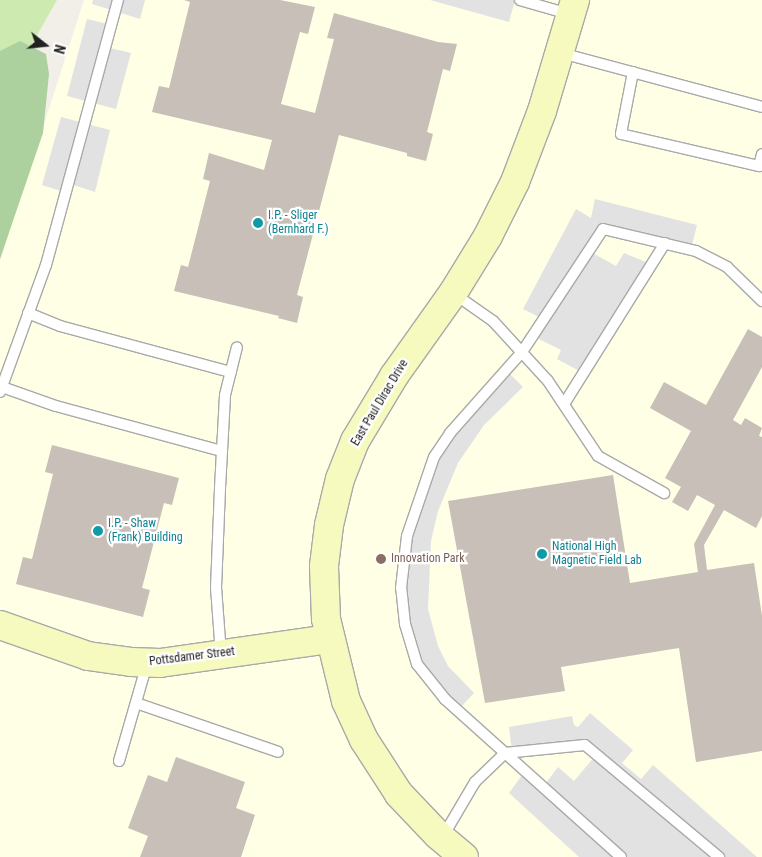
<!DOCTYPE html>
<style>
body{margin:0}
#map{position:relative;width:762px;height:857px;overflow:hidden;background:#f2efe9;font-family:"Roboto Condensed",sans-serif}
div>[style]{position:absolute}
.education>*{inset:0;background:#ffffe5}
.grass>*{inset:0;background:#cdebb0}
.forest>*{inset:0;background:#add19e}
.parking>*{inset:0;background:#e2e2e2}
.building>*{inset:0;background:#c7bfb8}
.roads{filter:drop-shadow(1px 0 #a9a9a9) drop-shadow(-1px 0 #a9a9a9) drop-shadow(0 1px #a9a9a9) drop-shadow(0 -1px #a9a9a9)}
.lane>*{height:10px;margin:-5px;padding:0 5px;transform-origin:5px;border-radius:5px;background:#fff}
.secondary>*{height:28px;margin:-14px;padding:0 14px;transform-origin:14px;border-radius:14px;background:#f7fabf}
.dots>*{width:14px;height:14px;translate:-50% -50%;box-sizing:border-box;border:2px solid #fff;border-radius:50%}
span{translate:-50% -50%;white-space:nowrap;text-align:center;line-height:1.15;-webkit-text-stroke:4.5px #fff;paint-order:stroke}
.culture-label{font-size:12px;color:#0d838f}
.left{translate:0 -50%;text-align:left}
.street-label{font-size:12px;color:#222}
.education-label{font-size:12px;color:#785e54}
.north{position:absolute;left:20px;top:20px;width:50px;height:50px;-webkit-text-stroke:4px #fff;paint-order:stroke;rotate:106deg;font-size:14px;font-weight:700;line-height:20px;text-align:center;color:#222}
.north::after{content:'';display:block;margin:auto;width:18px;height:22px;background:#222;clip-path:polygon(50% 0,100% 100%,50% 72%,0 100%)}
</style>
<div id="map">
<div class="education">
<i style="clip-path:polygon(84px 0,762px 0,762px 857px,0 857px,0 261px)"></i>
</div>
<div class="grass">
<i style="clip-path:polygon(0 0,57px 0,32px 44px,0 63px)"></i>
</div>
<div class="forest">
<i style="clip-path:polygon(20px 41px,46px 54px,49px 74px,43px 133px,0 259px,0 51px)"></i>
</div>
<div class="parking">
<i style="clip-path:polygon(93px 0,145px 0,140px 19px,92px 4px)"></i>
<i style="clip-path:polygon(430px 0,515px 0,509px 22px)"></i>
<i style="clip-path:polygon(87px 19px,112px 25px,106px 47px,131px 53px,116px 109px,67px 96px)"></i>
<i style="clip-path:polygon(61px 117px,110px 130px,95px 192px,70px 184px,67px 193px,42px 185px)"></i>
<i style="clip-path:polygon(595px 199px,697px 225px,691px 249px,603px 229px,589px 251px,616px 266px,624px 253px,651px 264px,583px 373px,557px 359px,561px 350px,533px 336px,543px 319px,523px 309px,576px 209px,591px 218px)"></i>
<i style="clip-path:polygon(506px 370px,523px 387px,484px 425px,458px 463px,438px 511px,431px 541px,428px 609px,438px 646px,448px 666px,474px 693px,458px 710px,417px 664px,405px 624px,407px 536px,434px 457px)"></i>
<i style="clip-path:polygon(590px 713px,633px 750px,622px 763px,641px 779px,653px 765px,757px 857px,579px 857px,509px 793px,525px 771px,543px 787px,558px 767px,574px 781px,596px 755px,585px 745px,512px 752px,509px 727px,572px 716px,574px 725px,578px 727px)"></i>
</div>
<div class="building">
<i style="clip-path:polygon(184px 0,280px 0,315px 7px,308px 34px,300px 32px,281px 104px,315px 113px,334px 39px,327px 38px,334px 13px,438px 42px,457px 44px,450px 71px,443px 69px,427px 132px,433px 134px,426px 161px,407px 156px,407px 153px,339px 135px,297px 295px,303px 297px,297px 323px,278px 318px,279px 316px,174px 291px,181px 265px,188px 267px,210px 181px,203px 179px,209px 153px,264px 170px,272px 140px,152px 112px,159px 86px,169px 88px,190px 2px)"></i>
<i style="clip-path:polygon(748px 329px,762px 337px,762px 367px,733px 420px,741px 425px,745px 418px,762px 428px,759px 436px,762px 437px,762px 516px,756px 528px,724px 510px,704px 545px,707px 570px,754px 563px,762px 616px,762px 751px,696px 762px,679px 648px,561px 667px,565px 691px,485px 703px,448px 501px,613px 475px,630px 583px,698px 572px,694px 544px,715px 505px,697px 495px,688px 511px,672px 502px,681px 487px,665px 478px,691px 431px,650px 408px,664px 382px,706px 405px)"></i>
<i style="clip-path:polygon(52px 445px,179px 478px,172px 505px,164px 503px,142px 588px,150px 590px,143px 617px,16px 584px,23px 557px,32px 559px,53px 474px,45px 472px)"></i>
<i style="clip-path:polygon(176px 757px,245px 782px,236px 808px,255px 815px,241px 857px,140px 857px,148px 836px,128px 828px,148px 775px,167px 782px)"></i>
</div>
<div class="roads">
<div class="lane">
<i style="left:520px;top:0;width:51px;rotate:15.9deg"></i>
<i style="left:561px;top:53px;width:208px;rotate:15deg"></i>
<i style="left:633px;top:72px;width:63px;rotate:101deg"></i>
<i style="left:621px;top:134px;width:142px;rotate:13.1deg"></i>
<i style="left:759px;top:166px;width:12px;rotate:-76deg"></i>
<i style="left:453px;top:293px;width:49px;rotate:35deg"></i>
<i style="left:493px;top:321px;width:81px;rotate:47.5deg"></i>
<i style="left:548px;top:381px;width:90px;rotate:56.3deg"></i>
<i style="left:598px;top:456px;width:76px;rotate:29.3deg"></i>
<i style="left:28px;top:313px;width:35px;rotate:22deg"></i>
<i style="left:60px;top:326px;width:177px;rotate:15.1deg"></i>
<i style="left:2px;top:387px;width:57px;rotate:19.4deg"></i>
<i style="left:56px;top:406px;width:172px;rotate:15.2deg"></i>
<i style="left:0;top:392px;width:135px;rotate:-70.1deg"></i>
<i style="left:46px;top:265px;width:275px;rotate:-74.8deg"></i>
<i style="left:564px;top:404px;width:190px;rotate:-57.9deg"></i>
<i style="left:221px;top:654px;width:66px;rotate:-94.3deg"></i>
<i style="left:216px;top:588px;width:100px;rotate:-87.7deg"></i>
<i style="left:220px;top:488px;width:93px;rotate:-86.9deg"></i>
<i style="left:225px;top:395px;width:49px;rotate:-76deg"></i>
<i style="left:136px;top:703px;width:150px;rotate:19deg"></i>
<i style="left:119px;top:761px;width:101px;rotate:-73.9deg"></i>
<i style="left:442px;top:838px;width:65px;rotate:-59.5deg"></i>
<i style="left:475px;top:782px;width:42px;rotate:-44deg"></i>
<i style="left:505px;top:753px;width:80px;rotate:-5.7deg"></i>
<i style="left:585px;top:745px;width:175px;rotate:39.9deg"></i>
<i style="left:621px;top:857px;width:237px;rotate:-138.1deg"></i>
<i style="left:445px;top:699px;width:45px;rotate:-128.7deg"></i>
<i style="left:417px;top:664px;width:42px;rotate:-106.7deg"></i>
<i style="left:405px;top:624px;width:36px;rotate:-96deg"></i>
<i style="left:401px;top:588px;width:52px;rotate:-83.4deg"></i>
<i style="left:407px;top:536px;width:83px;rotate:-71.1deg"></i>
<i style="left:434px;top:457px;width:29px;rotate:-56deg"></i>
<i style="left:450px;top:433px;width:108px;rotate:-48.4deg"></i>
<i style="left:522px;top:352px;width:147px;rotate:-56.6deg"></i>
<i style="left:603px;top:229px;width:96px;rotate:13.3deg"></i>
<i style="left:696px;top:251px;width:35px;rotate:27deg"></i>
<i style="left:727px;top:267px;width:49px;rotate:44.2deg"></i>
</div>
<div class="secondary">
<i style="left:0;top:625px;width:93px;rotate:19.4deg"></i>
<i style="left:88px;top:656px;width:43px;rotate:7.9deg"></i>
<i style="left:131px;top:662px;width:29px;rotate:2deg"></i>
<i style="left:160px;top:663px;width:170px;rotate:-8.1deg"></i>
<i style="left:464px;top:857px;width:34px;rotate:-140deg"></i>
<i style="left:438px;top:835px;width:57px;rotate:-133.6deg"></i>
<i style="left:399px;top:794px;width:64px;rotate:-122.9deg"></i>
<i style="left:364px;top:740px;width:43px;rotate:-114.8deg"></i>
<i style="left:346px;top:701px;width:84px;rotate:-103.7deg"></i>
<i style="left:326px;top:619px;width:53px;rotate:-92.2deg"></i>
<i style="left:324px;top:566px;width:41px;rotate:-83deg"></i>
<i style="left:329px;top:525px;width:47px;rotate:-76.6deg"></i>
<i style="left:340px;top:479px;width:41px;rotate:-68.5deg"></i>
<i style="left:355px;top:441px;width:76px;rotate:-59deg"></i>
<i style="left:394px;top:376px;width:102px;rotate:-54.6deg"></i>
<i style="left:453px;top:293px;width:67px;rotate:-58.4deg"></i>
<i style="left:488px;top:236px;width:60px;rotate:-63.4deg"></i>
<i style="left:515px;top:182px;width:76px;rotate:-69.2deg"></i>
<i style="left:542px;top:111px;width:116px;rotate:-73.4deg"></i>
</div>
</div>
<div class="dots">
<i style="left:258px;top:223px;background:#0f9aa8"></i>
<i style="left:98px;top:531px;background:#0f9aa8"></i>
<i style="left:542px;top:554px;background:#0f9aa8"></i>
<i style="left:381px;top:559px;background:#8d6e63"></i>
</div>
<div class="culture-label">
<span class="left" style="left:268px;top:223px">I.P. - Sliger<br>(Bernhard F.)</span>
<span class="left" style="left:108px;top:531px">I.P. - Shaw<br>(Frank) Building</span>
<span class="left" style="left:552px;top:554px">National High<br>Magnetic Field Lab</span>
</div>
<div class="street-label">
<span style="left:380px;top:403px;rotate:-59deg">East Paul Dirac Drive</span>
<span style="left:192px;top:657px;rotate:-7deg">Pottsdamer Street</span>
</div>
<div class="education-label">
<span class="left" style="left:391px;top:559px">Innovation Park</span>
</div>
<div class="north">N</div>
</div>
